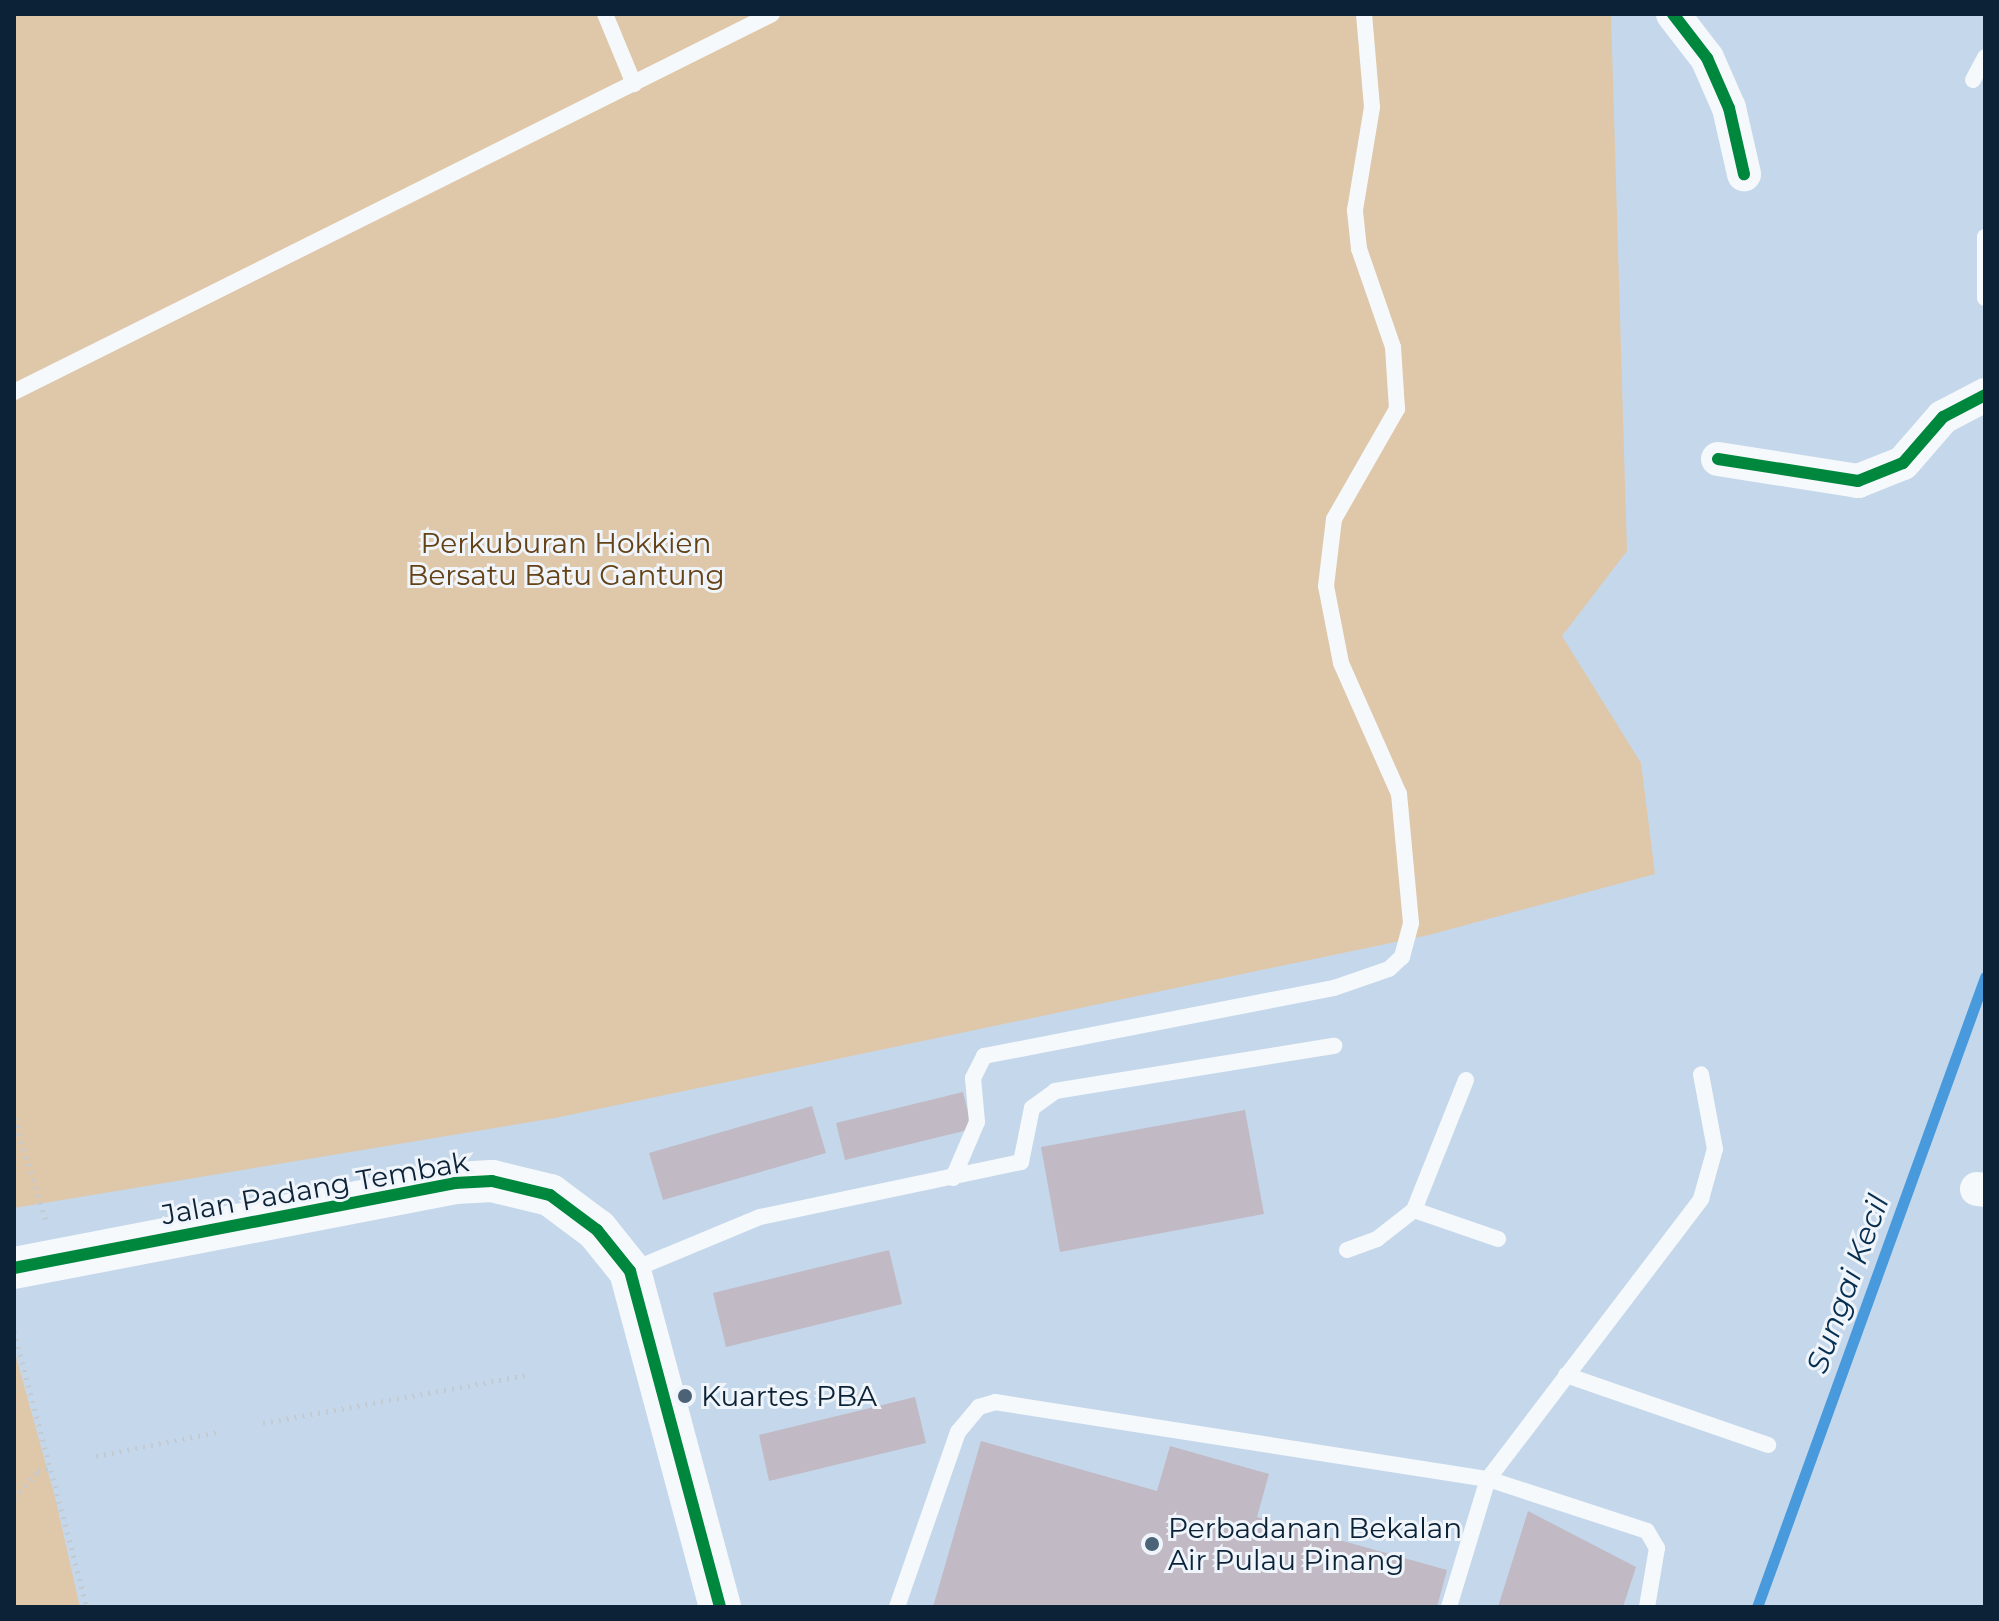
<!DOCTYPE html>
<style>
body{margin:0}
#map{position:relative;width:1999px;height:1621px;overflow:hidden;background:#c5d8eb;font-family:Montserrat,sans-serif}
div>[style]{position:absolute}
.green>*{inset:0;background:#dfc7aa}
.stream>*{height:11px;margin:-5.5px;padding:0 5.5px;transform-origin:5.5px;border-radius:5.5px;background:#499adc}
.building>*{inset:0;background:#c1b9c4}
.path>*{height:5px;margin-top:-2.5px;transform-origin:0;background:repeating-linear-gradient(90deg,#c4cad1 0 2px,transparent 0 8px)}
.service>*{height:16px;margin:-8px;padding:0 8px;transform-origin:8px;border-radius:8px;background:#f6f9fc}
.minor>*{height:34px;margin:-17px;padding:0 17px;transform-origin:17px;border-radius:17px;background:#f6f9fc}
.tertiary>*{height:42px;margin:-21px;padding:0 21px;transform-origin:21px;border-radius:21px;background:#f6f9fc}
.cycleway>*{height:12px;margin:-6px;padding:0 6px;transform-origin:6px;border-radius:6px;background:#00873e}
.dots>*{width:22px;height:22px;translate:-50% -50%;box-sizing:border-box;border:4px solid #f0f5fb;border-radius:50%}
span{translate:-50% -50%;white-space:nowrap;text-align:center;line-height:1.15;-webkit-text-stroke:6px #f0f5fb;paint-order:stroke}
.park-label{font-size:28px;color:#654216}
.street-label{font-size:28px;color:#0b2237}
.poi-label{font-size:28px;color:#0b2237}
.left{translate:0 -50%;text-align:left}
.water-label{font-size:30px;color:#062e50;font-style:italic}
.frame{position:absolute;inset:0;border:16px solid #0b2237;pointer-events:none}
</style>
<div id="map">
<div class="green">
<i style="clip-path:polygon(14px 14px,1611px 14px,1627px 551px,1562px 636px,1641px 763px,1655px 874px,1429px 935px,555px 1118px,14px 1208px)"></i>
<i style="clip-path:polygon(14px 1349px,56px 1501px,80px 1607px,14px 1607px)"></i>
</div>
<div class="stream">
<i style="left:1757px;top:1607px;width:670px;rotate:-70.1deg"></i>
</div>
<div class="building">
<i style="clip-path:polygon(963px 1092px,972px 1129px,845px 1160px,836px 1123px)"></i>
<i style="clip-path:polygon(812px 1106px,826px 1153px,663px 1200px,649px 1153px)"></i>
<i style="clip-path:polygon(1245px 1110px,1264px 1214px,1060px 1252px,1041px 1147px)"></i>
<i style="clip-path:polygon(889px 1250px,902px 1304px,726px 1347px,713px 1293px)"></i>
<i style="clip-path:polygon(915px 1397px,926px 1443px,769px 1481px,759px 1435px)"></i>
<i style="clip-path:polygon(981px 1441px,1157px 1491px,1170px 1446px,1269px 1474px,1257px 1517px,1447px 1570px,1437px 1607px,933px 1607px)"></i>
<i style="clip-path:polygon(1528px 1511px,1636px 1567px,1623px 1607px,1498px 1607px)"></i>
</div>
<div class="path">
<i style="left:14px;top:1118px;width:111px;rotate:72.7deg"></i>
<i style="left:14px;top:1331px;width:285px;rotate:75.2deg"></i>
<i style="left:263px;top:1423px;width:268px;rotate:-10.3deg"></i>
<i style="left:96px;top:1456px;width:123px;rotate:-11.2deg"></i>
<i style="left:14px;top:1498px;width:36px;rotate:-48deg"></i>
<i style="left:38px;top:1471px;width:15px;rotate:-16deg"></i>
</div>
<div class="service">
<i style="left:605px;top:14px;width:76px;rotate:67.5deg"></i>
<i style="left:1973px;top:80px;width:26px;rotate:-62deg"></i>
<i style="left:1985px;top:237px;width:61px;rotate:90deg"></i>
<i style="left:14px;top:392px;width:847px;rotate:-26.5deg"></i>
<i style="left:953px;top:1178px;width:61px;rotate:-66.8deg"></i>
<i style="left:977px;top:1122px;width:44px;rotate:-95.2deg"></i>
<i style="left:973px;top:1078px;width:25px;rotate:-63deg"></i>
<i style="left:984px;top:1056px;width:357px;rotate:-11deg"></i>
<i style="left:1334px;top:988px;width:58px;rotate:-19.1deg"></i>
<i style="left:1389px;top:969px;width:18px;rotate:-43deg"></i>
<i style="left:1402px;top:957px;width:35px;rotate:-75deg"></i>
<i style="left:1411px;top:923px;width:130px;rotate:-95.3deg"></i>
<i style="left:1399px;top:794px;width:143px;rotate:-113.9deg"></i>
<i style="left:1341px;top:663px;width:78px;rotate:-101deg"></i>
<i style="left:1326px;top:586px;width:67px;rotate:-83.2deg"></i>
<i style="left:1334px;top:519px;width:127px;rotate:-60.2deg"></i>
<i style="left:1397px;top:409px;width:62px;rotate:-93.7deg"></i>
<i style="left:1393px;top:347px;width:104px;rotate:-109.1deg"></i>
<i style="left:1359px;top:249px;width:39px;rotate:-96deg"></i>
<i style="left:1355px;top:210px;width:104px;rotate:-80.6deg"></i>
<i style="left:1372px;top:107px;width:93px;rotate:-94.9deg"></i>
<i style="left:1414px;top:1210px;width:89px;rotate:19deg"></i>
<i style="left:1347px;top:1250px;width:32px;rotate:-20deg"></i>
<i style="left:1377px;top:1239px;width:47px;rotate:-38.1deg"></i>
<i style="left:1414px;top:1210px;width:140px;rotate:-68.2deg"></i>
<i style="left:630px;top:1271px;width:141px;rotate:-22.6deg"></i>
<i style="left:760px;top:1217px;width:267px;rotate:-11.9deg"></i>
<i style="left:1021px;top:1162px;width:55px;rotate:-78.5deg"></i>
<i style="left:1032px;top:1108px;width:29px;rotate:-36deg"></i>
<i style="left:1055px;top:1091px;width:283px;rotate:-9.2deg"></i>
<i style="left:1566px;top:1375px;width:214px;rotate:19.1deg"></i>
<i style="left:897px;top:1607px;width:185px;rotate:-70.8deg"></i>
<i style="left:958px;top:1432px;width:33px;rotate:-50deg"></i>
<i style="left:979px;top:1407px;width:17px;rotate:-17deg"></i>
<i style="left:995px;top:1402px;width:499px;rotate:8.9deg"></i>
<i style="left:1488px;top:1479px;width:167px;rotate:18.1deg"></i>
<i style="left:1647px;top:1531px;width:20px;rotate:60deg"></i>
<i style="left:1657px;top:1548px;width:60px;rotate:99.6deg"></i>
<i style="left:1449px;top:1607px;width:134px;rotate:-73.1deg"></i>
<i style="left:1488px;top:1479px;width:352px;rotate:-52.7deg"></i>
<i style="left:1701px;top:1199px;width:52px;rotate:-74.4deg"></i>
<i style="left:1715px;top:1149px;width:76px;rotate:-100.6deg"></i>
</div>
<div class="minor">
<i style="left:1673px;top:14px;width:56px;rotate:52.3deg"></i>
<i style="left:1707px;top:58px;width:55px;rotate:66.3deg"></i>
<i style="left:1729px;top:108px;width:68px;rotate:77.2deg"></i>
<i style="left:1718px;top:459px;width:142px;rotate:8.9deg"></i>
<i style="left:1858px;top:481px;width:48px;rotate:-21.8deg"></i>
<i style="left:1903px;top:463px;width:61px;rotate:-49deg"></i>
<i style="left:1943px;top:417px;width:47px;rotate:-27.6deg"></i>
<i style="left:1977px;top:1189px;width:8px;rotate:7deg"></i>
</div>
<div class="tertiary">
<i style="left:14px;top:1268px;width:449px;rotate:-10.9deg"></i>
<i style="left:455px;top:1183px;width:37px;rotate:-3deg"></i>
<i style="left:492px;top:1181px;width:60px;rotate:13.6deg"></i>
<i style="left:550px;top:1195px;width:59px;rotate:36.7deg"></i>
<i style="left:597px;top:1230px;width:53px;rotate:51.2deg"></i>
<i style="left:630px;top:1271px;width:348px;rotate:75deg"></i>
</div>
<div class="cycleway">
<i style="left:1673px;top:14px;width:56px;rotate:52.3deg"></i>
<i style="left:1707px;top:58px;width:55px;rotate:66.3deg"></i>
<i style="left:1729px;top:108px;width:68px;rotate:77.2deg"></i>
<i style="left:1718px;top:459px;width:142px;rotate:8.9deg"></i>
<i style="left:1858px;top:481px;width:48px;rotate:-21.8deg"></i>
<i style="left:1903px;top:463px;width:61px;rotate:-49deg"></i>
<i style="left:1943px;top:417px;width:47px;rotate:-27.6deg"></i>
<i style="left:14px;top:1268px;width:449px;rotate:-10.9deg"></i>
<i style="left:455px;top:1183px;width:37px;rotate:-3deg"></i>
<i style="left:492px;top:1181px;width:60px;rotate:13.6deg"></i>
<i style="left:550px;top:1195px;width:59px;rotate:36.7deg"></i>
<i style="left:597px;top:1230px;width:53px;rotate:51.2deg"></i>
<i style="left:630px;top:1271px;width:348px;rotate:75deg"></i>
</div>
<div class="dots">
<i style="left:685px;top:1396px;background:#4c6276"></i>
<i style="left:1152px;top:1544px;background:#4c6276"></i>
</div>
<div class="park-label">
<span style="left:566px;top:559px">Perkuburan Hokkien<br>Bersatu Batu Gantung</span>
</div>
<div class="street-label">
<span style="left:315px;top:1188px;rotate:-10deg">Jalan Padang Tembak</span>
</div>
<div class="poi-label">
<span class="left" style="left:701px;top:1396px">Kuartes PBA</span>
<span class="left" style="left:1168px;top:1544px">Perbadanan Bekalan<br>Air Pulau Pinang</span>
</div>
<div class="water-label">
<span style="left:1848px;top:1284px;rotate:-70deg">Sungai Kecil</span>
</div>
<div class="frame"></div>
</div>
